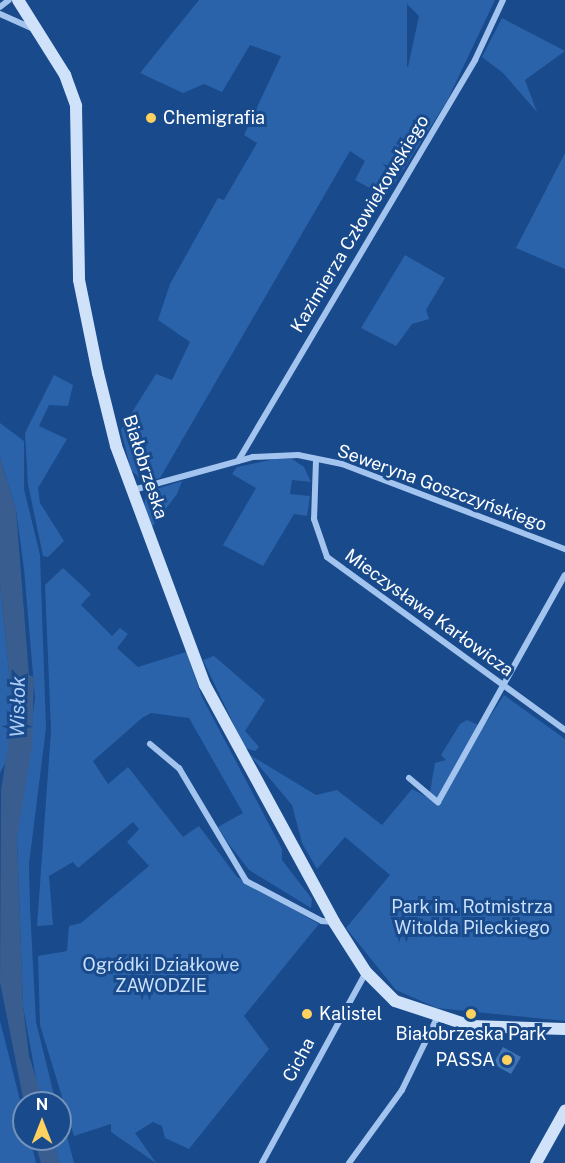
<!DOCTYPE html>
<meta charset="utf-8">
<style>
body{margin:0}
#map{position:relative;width:565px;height:1163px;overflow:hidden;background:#184a8c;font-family:"Public Sans",sans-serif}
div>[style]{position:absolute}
.green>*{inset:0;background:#2b63aa}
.water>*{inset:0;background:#395d8e}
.building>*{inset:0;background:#4073b4}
.street>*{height:6px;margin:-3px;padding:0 3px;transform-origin:3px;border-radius:3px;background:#a3c4ee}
.secondary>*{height:12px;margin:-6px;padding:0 6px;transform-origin:6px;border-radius:6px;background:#d0e2fa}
.dots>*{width:16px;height:16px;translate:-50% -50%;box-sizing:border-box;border:3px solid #184a8c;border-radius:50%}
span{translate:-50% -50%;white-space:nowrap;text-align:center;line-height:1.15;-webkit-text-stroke:6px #184a8c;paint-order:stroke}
.poi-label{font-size:18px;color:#fff}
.left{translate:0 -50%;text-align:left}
.right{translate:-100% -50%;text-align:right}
.street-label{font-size:18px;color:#fff}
.park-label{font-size:18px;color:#c9dffa}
.water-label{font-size:20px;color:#aecef6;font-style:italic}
.north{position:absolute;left:12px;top:1091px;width:60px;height:60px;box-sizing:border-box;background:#184a8c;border:2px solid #7492ba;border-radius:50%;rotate:0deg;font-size:16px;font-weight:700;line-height:24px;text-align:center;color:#fff}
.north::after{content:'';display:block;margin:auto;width:21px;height:27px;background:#ffd260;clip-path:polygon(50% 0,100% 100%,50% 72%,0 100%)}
</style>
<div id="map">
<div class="green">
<i style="clip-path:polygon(evenodd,199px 0,495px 0,447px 101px,386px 197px,355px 180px,365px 161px,350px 151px,160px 478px,144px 482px,131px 470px,121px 430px,156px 374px,172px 380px,190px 342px,158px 320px,170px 284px,218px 198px,224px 200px,257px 143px,244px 135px,281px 56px,250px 45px,222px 92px,204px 84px,183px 93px,140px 73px,199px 0,407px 4px,419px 16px,408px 67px,407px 67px,407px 4px)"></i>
<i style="clip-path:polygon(502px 18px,565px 51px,525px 80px,537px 112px,503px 73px,482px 57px)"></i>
<i style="clip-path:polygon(565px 153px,565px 269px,516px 248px)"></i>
<i style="clip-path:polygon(405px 255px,445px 278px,426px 310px,429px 319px,412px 324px,396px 346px,361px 328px)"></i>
<i style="clip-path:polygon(54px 375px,73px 385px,68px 406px,49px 405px,39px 426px,67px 439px,38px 488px,40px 503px,64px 541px,48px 557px,43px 556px,28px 484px,25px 433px)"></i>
<i style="clip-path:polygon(0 423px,24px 441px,24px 489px,40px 555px,46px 728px,29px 864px,30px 907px,36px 1022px,56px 1103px,44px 1103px,38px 1089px,23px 1006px,17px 838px,35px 698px,24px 569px,16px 510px,0 457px)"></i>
<i style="clip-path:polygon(275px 459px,292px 459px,304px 467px,311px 482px,292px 480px,290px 494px,310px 496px,307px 516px,294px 514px,263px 566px,223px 545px,256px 488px,232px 474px,237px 467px)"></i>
<i style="clip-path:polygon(182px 481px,177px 494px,152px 527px,144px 505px,147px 492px)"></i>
<i style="clip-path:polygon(63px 568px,91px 594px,81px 605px,112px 636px,120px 628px,128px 634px,117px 648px,138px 667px,186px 652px,202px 697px,282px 849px,282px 860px,312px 899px,311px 908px,249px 870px,228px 843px,218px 827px,243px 813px,189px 718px,151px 713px,142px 718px,93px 761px,108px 784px,128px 767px,183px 837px,199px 826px,237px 877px,319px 924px,244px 1016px,269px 1049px,189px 1149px,165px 1138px,162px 1126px,153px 1122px,135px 1133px,156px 1163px,111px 1132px,111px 1124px,74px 1136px,40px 1025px,38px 956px,67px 951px,69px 926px,81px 923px,149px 866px,127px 842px,139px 829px,133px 822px,78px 868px,73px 862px,49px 876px,53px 925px,37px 926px,51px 731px,45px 585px)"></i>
<i style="clip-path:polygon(0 584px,13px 712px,8px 758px,0 773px)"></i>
<i style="clip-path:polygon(214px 656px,265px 700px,245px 731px,259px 747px,255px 751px,245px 748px,203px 660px)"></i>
<i style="clip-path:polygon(504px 695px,565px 739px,565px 1021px,437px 1008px,396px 990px,346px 928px,390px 875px,345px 837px,317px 869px,302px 843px,292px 805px,250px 755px,316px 795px,337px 790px,382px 825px,412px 789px,429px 798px,435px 763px,446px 760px,441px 755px,460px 724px,467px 720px,483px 727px)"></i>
<i style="clip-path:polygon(0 1021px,24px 1116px,24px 1139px,30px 1139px,36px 1163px,0 1163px)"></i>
<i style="clip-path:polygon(60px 1115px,65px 1129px,74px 1163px,59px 1163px,53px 1139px,60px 1139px)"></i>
</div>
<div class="water">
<i style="clip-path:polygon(0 457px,16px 510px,29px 675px,34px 677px,32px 745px,17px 838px,23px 1006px,29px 1056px,44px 1103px,24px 1103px,0 982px,1px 791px,13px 712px,0 584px)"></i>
<i style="clip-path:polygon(34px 1139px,53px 1139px,59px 1163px,41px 1163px)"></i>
</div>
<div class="building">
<i style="clip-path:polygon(503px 1047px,521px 1057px,511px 1074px,493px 1064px)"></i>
</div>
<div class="street">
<i style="left:0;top:7px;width:11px;rotate:-38deg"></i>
<i style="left:0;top:14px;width:35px;rotate:24deg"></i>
<i style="left:316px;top:460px;width:59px;rotate:91.9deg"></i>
<i style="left:314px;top:519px;width:40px;rotate:71.1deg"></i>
<i style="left:327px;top:557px;width:294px;rotate:36deg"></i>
<i style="left:238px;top:461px;width:466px;rotate:-59.4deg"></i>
<i style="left:475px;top:60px;width:66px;rotate:-65deg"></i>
<i style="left:133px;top:490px;width:124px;rotate:-15.4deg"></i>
<i style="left:253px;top:457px;width:45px;rotate:-2.5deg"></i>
<i style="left:298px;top:455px;width:45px;rotate:11.6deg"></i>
<i style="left:342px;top:464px;width:239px;rotate:20.9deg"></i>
<i style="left:150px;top:744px;width:38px;rotate:40deg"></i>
<i style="left:179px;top:768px;width:131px;rotate:59.3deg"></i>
<i style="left:246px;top:881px;width:86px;rotate:27.8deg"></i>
<i style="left:322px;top:921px;width:12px;rotate:5deg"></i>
<i style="left:409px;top:778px;width:38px;rotate:40deg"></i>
<i style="left:438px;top:802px;width:260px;rotate:-60.8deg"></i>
<i style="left:262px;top:1163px;width:217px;rotate:-61.4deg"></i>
<i style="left:349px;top:1163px;width:90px;rotate:-54deg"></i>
<i style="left:402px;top:1090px;width:80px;rotate:-64.1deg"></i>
</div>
<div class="secondary">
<i style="left:18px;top:0;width:89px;rotate:57.9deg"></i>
<i style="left:65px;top:75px;width:33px;rotate:70deg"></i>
<i style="left:76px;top:106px;width:174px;rotate:89deg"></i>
<i style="left:79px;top:280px;width:95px;rotate:78.5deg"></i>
<i style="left:98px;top:373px;width:75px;rotate:76.1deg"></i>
<i style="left:116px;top:446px;width:255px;rotate:69.6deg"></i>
<i style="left:205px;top:685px;width:270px;rotate:61.4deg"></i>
<i style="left:334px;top:922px;width:59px;rotate:57.4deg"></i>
<i style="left:366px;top:972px;width:41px;rotate:45deg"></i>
<i style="left:395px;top:1001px;width:80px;rotate:18.2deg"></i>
<i style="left:471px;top:1026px;width:94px;rotate:1.8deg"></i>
<i style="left:536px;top:1163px;width:60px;rotate:-60.9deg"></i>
</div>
<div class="dots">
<i style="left:151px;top:118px;background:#ffd260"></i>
<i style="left:307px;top:1014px;background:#ffd260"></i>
<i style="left:471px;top:1014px;background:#ffd260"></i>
<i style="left:507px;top:1060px;background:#ffd260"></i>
</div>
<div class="poi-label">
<span class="left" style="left:163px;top:118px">Chemigrafia</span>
<span class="left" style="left:319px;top:1014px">Kalistel</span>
<span style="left:471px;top:1034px">Białobrzeska Park</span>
<span class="right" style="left:495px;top:1060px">PASSA</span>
</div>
<div class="street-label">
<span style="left:360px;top:224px;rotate:-59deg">Kazimierza Człowiekowskiego</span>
<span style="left:145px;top:467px;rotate:72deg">Białobrzeska</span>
<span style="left:442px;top:488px;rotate:20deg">Seweryna Goszczyńskiego</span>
<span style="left:429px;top:613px;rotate:36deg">Mieczysława Karłowicza</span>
<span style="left:299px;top:1060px;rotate:-62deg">Cicha</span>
</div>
<div class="park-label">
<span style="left:472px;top:918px">Park im. Rotmistrza<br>Witolda Pileckiego</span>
<span style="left:161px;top:976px">Ogródki Działkowe<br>ZAWODZIE</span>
</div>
<div class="water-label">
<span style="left:18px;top:707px;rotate:-89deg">Wisłok</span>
</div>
<div class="north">N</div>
</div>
